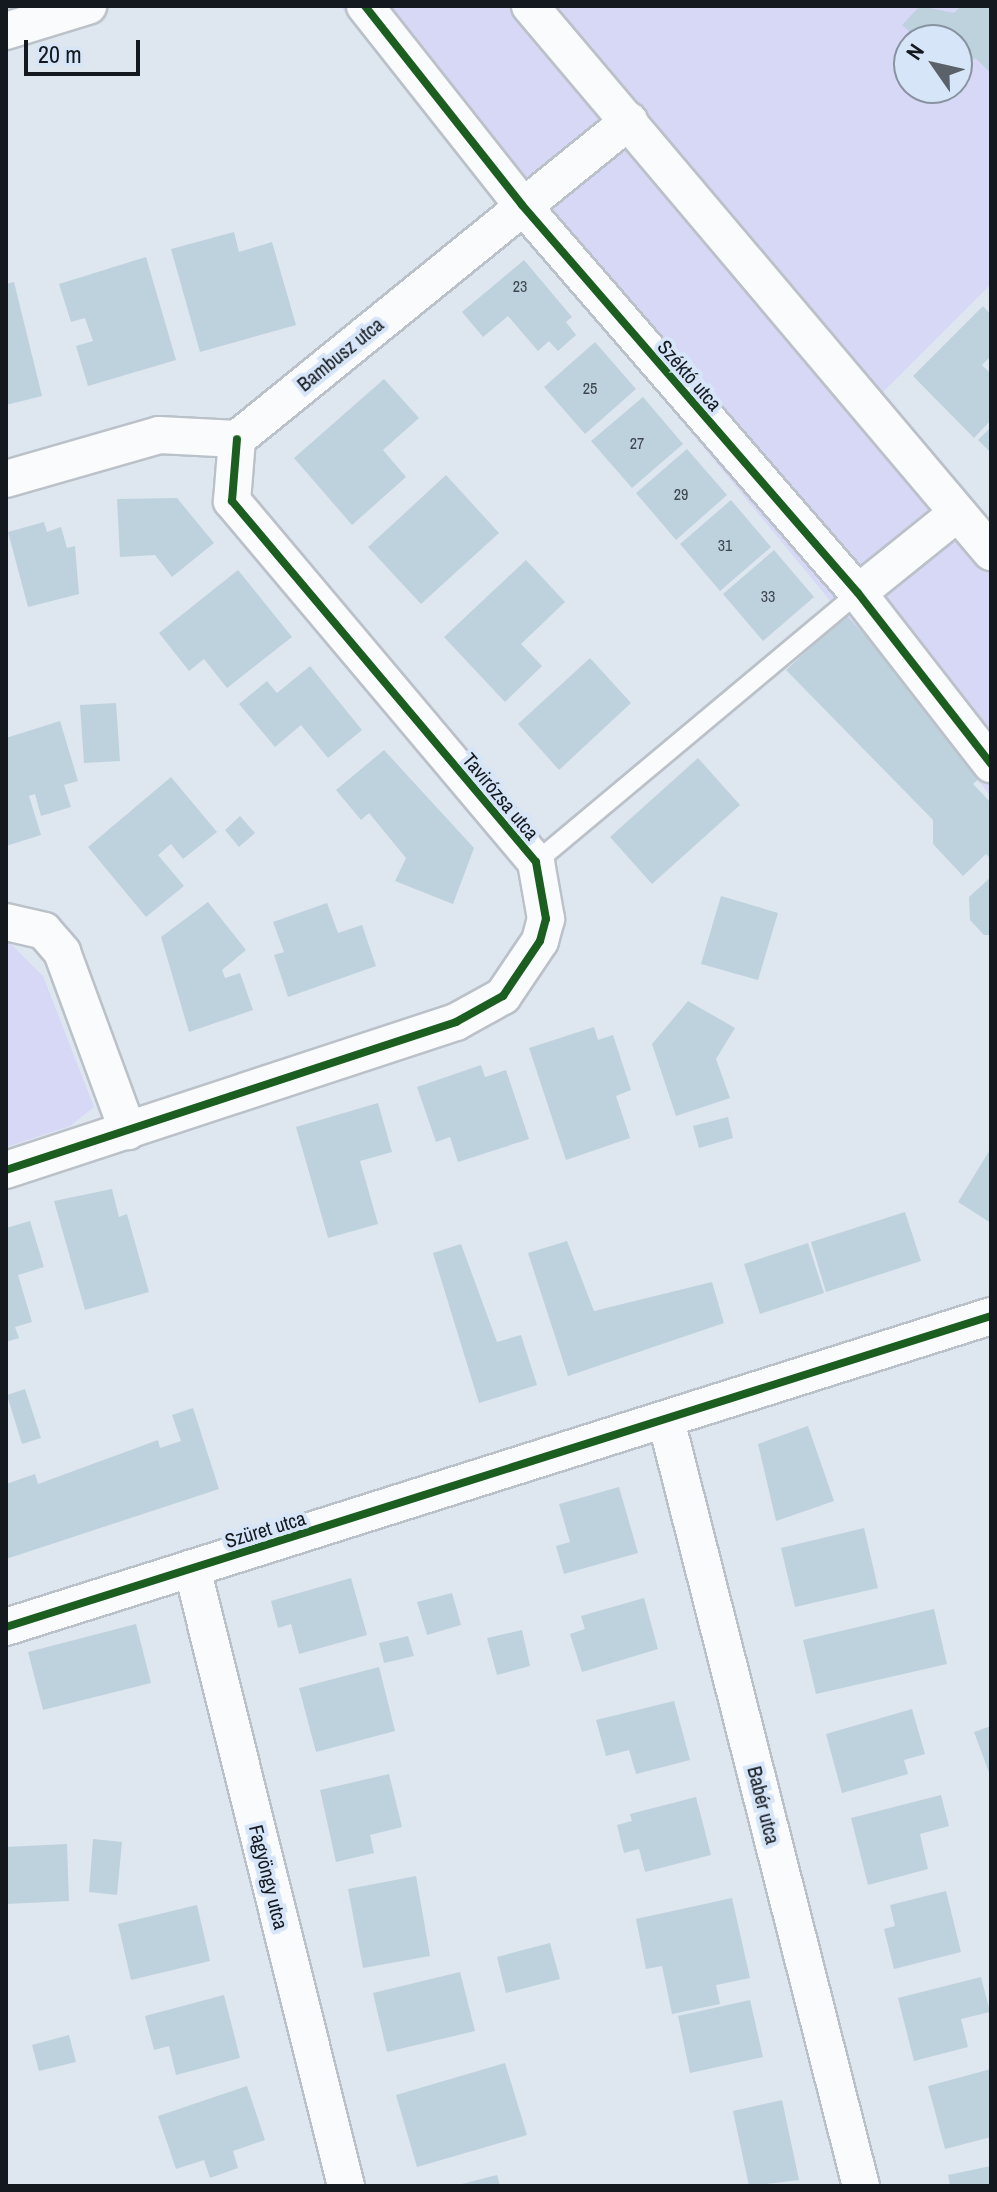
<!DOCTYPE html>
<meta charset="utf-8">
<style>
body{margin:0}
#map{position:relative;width:997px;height:2192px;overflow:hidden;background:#dee6ef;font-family:"Archivo Narrow",sans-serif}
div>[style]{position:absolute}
.green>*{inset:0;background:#d7d7f6}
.building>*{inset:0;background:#bed2de}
.roads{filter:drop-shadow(2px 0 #bbc1c8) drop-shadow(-2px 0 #bbc1c8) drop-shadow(0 2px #bbc1c8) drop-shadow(0 -2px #bbc1c8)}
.lane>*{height:18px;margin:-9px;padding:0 9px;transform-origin:9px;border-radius:9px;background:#fafbfd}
.street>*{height:36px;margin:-18px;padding:0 18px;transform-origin:18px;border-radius:18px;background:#fafbfd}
.cycleway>*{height:8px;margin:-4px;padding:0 4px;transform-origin:4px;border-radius:4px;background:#1b5e20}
span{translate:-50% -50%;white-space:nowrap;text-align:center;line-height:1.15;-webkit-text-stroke:8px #d6e5f7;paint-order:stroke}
.number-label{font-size:16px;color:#3e474f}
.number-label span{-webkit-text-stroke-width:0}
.street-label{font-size:20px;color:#14191f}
.frame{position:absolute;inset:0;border:8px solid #14191f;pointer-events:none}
.north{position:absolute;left:893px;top:24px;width:80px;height:80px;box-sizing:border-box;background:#d6e5f7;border:2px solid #8893a1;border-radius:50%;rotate:304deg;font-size:22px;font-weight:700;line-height:32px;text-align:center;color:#14191f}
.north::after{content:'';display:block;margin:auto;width:28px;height:36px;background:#5b6168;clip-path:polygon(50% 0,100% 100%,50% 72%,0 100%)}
.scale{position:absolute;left:24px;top:40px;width:116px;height:36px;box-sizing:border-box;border:4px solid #14191f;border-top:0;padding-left:10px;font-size:24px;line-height:28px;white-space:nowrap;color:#14191f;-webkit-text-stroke:6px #d6e5f7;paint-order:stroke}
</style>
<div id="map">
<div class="green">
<i style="clip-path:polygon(evenodd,340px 6px,991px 6px,991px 284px,875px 400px,991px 520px,991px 796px,340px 6px,909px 40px,957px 40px,957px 88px,909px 88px,909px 40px)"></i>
<i style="clip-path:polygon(6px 939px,43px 976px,94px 1107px,70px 1126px,6px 1147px)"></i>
</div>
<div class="building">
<i style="clip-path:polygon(920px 6px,954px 13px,961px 6px,991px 6px,991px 73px,975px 58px,957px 77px,957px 40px,919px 40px,902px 25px)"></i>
<i style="clip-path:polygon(234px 232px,239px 252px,272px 242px,296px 325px,200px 352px,171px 249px)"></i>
<i style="clip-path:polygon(146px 257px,176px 360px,88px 386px,76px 346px,93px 341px,85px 318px,71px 322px,59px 284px)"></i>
<i style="clip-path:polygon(524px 260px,572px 317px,566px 322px,576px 335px,558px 351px,549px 341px,538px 351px,508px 316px,483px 337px,462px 312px)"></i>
<i style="clip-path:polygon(14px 282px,42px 396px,6px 405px,6px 284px)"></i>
<i style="clip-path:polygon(983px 306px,991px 315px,991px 356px,982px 365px,991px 374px,991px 420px,974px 438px,913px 376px)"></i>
<i style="clip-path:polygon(595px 342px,636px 389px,585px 434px,544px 387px)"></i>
<i style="clip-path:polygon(384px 379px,419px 418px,383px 450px,406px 477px,352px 525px,294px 458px)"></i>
<i style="clip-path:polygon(643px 397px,683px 444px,632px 488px,591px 441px)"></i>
<i style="clip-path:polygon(991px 427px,991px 453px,978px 440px)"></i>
<i style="clip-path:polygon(687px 449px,727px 495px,676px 540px,636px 493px)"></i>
<i style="clip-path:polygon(446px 475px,499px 533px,421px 604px,368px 547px)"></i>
<i style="clip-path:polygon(177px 498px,214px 543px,172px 577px,155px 555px,120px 557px,117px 499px)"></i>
<i style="clip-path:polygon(731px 500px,771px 547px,720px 591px,680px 544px)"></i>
<i style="clip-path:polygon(44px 522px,47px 532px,61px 527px,67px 548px,75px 546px,79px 594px,28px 607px,8px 532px)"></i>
<i style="clip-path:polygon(774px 550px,814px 597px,763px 641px,723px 594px)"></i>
<i style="clip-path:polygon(526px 560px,565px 602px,521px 644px,542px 666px,505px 702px,444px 637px)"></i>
<i style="clip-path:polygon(238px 570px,292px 637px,227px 688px,204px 659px,189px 671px,159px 633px)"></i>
<i style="clip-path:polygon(846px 615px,989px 769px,973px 784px,991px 803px,991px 859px,986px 854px,963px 876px,933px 844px,933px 820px,786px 670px)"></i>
<i style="clip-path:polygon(590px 658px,631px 703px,559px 770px,518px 724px)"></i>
<i style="clip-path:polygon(310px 666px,362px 730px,328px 758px,301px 725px,275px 747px,239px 704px,267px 681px,277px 693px)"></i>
<i style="clip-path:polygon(116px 703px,120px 761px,84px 763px,80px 705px)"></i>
<i style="clip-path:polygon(60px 721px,78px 781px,64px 785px,71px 807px,41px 816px,35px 794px,29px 796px,41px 835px,6px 846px,6px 738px)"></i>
<i style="clip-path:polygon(384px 750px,474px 848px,453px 904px,395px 881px,406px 858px,369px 813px,361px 820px,336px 790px)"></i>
<i style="clip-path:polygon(698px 758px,740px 805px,652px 884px,610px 837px)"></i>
<i style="clip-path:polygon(171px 777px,217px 832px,183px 859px,171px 844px,158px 855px,184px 886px,146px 917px,88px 847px)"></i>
<i style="clip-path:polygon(240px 816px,255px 833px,239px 847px,225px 830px)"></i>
<i style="clip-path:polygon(991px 877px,991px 935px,984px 935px,970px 920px,969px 897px)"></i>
<i style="clip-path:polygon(721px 896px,778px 913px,758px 980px,701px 964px)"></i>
<i style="clip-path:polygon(208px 902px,246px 950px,222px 970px,225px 978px,240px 973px,253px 1010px,189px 1032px,161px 937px)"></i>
<i style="clip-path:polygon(327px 903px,338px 933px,362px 925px,376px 966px,288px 997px,274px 955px,284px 952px,273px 922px)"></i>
<i style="clip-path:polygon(688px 1001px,735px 1028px,716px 1059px,730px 1098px,676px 1116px,652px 1044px)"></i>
<i style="clip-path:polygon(594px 1027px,598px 1040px,613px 1035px,631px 1090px,616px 1096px,630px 1138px,566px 1160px,529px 1048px)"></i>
<i style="clip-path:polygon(481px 1065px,485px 1077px,506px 1070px,529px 1139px,458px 1162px,450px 1137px,436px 1142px,417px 1087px)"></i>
<i style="clip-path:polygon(378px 1103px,392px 1152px,360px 1161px,378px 1224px,328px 1238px,296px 1127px)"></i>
<i style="clip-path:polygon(728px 1117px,733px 1138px,699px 1148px,693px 1126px)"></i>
<i style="clip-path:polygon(991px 1148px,991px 1223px,958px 1202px)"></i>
<i style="clip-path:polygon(112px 1189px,119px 1217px,127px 1214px,149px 1292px,85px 1310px,54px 1201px)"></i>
<i style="clip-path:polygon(905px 1212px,921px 1261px,826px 1292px,811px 1242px)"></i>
<i style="clip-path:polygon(30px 1221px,44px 1267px,18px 1275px,32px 1322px,15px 1327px,19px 1338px,6px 1342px,6px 1228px)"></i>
<i style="clip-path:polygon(567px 1241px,594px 1311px,712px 1282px,724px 1323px,568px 1376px,528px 1253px)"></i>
<i style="clip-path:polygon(808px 1243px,824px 1293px,760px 1314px,744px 1264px)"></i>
<i style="clip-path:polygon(461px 1244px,497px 1342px,521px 1335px,537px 1385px,479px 1403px,433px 1253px)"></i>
<i style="clip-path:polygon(25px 1389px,41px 1438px,22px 1444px,7px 1395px)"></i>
<i style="clip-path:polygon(193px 1408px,219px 1489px,6px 1559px,6px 1484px,35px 1474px,38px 1484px,158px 1440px,160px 1448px,181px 1441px,172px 1415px)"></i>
<i style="clip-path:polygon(808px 1426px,834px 1501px,776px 1521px,758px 1444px)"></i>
<i style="clip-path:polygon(619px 1487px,638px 1553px,564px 1574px,556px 1546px,570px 1542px,559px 1504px)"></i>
<i style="clip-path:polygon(864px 1528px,878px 1588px,795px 1607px,781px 1548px)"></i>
<i style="clip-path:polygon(351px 1578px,367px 1635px,299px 1654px,291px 1624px,278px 1628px,271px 1601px)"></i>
<i style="clip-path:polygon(452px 1593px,461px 1625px,427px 1635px,417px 1602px)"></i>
<i style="clip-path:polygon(644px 1598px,658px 1649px,582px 1672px,570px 1634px,585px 1629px,581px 1616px)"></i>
<i style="clip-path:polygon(934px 1609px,947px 1664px,816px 1694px,803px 1640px)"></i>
<i style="clip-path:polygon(136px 1624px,151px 1683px,43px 1710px,28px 1652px)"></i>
<i style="clip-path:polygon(522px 1630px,530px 1666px,497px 1675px,487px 1638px)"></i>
<i style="clip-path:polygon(408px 1636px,414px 1656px,384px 1663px,379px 1643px)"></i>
<i style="clip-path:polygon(379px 1667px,395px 1731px,316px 1752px,299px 1688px)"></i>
<i style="clip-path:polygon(674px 1701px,690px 1760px,636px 1774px,629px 1750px,606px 1756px,596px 1720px)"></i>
<i style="clip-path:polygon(912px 1709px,925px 1754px,904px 1760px,908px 1774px,842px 1793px,826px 1734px)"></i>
<i style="clip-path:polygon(991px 1726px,991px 1778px,974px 1732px)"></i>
<i style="clip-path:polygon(389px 1774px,402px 1827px,370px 1835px,374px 1853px,336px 1862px,320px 1790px)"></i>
<i style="clip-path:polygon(941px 1795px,949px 1826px,920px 1834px,928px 1869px,868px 1885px,851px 1818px)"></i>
<i style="clip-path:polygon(696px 1797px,711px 1855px,645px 1872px,639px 1849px,624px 1853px,617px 1825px,632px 1821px,630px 1814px)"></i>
<i style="clip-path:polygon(93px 1839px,122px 1842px,117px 1895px,89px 1892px)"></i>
<i style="clip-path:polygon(67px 1844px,69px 1901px,6px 1904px,6px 1847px)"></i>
<i style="clip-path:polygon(416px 1876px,430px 1956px,363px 1968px,348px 1889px)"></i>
<i style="clip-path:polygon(946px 1891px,961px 1952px,894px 1969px,884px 1929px,895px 1926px,890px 1905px)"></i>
<i style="clip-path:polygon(732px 1898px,750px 1978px,716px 1985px,720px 2004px,672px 2014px,662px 1966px,646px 1969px,636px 1919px)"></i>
<i style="clip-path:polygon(197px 1905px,210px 1961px,131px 1980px,118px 1924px)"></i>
<i style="clip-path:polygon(550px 1943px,560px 1979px,506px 1993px,497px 1957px)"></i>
<i style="clip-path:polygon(460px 1972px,475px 2031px,387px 2052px,373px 1993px)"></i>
<i style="clip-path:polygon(981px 1977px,990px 2012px,961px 2019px,968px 2047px,914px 2061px,898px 1998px)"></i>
<i style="clip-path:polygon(224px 1995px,240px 2058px,176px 2075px,169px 2046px,154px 2050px,145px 2016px)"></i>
<i style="clip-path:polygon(750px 2000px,763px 2057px,690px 2073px,678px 2016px)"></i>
<i style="clip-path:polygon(69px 2035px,76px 2062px,39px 2071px,32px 2045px)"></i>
<i style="clip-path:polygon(505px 2063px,527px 2135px,417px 2167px,396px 2095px)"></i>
<i style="clip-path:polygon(991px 2069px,991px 2137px,945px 2149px,928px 2086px)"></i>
<i style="clip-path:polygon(247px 2086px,265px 2140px,233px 2151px,238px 2168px,210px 2178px,204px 2160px,176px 2169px,158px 2116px)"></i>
<i style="clip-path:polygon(782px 2100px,799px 2180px,749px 2186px,733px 2111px)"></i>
<i style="clip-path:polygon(991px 2166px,991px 2186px,950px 2186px,948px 2175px)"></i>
<i style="clip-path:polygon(497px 2175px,500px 2186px,459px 2186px,458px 2185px)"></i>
</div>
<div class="roads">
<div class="lane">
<i style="left:536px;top:862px;width:420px;rotate:-39.9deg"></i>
</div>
<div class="street">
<i style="left:365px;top:6px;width:253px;rotate:51.7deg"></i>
<i style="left:522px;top:205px;width:513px;rotate:49.11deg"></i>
<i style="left:858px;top:593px;width:217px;rotate:52.1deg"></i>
<i style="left:530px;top:6px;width:715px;rotate:49.82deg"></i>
<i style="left:6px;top:31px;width:86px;rotate:-17deg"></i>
<i style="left:6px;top:479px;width:159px;rotate:-16deg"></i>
<i style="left:159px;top:435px;width:78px;rotate:2.9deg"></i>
<i style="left:237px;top:439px;width:505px;rotate:-39.05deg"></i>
<i style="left:858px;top:593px;width:124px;rotate:-38.8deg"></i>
<i style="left:6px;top:922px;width:39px;rotate:13deg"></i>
<i style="left:44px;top:931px;width:28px;rotate:49deg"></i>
<i style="left:62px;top:952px;width:191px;rotate:69.8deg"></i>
<i style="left:6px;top:1170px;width:474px;rotate:-18.2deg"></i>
<i style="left:456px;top:1022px;width:54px;rotate:-29deg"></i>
<i style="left:503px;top:996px;width:66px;rotate:-56.1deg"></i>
<i style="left:540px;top:941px;width:23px;rotate:-75deg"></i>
<i style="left:546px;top:919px;width:58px;rotate:-100deg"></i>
<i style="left:536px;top:862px;width:472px;rotate:-130.1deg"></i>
<i style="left:232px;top:501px;width:62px;rotate:-85.4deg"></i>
<i style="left:667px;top:1424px;width:786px;rotate:75.72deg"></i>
<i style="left:192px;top:1568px;width:637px;rotate:76.01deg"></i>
<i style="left:6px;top:1627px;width:1033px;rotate:-17.52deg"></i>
</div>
</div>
<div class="cycleway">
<i style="left:365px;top:6px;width:253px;rotate:51.7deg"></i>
<i style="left:522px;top:205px;width:513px;rotate:49.11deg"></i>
<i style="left:858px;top:593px;width:217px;rotate:52.1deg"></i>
<i style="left:6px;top:1170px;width:474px;rotate:-18.2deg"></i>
<i style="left:456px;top:1022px;width:54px;rotate:-29deg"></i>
<i style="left:503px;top:996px;width:66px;rotate:-56.1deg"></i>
<i style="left:540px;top:941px;width:23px;rotate:-75deg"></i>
<i style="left:546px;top:919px;width:58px;rotate:-100deg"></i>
<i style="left:536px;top:862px;width:472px;rotate:-130.1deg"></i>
<i style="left:232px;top:501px;width:62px;rotate:-85.4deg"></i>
<i style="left:6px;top:1627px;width:1033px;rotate:-17.52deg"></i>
</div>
<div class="number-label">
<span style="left:520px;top:286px">23</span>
<span style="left:590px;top:388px">25</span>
<span style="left:637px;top:443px">27</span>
<span style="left:681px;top:494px">29</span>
<span style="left:725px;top:545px">31</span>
<span style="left:768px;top:596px">33</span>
</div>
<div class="street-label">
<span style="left:340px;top:354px;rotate:-39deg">Bambusz utca</span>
<span style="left:690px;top:375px;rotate:49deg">Széktó utca</span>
<span style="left:501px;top:796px;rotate:50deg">Tavirózsa utca</span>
<span style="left:265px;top:1529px;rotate:-17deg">Szüret utca</span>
<span style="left:764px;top:1805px;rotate:76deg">Babér utca</span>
<span style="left:269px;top:1877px;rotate:76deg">Fagyöngy utca</span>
</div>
<div class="frame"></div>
<div class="north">N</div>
<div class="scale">20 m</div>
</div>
